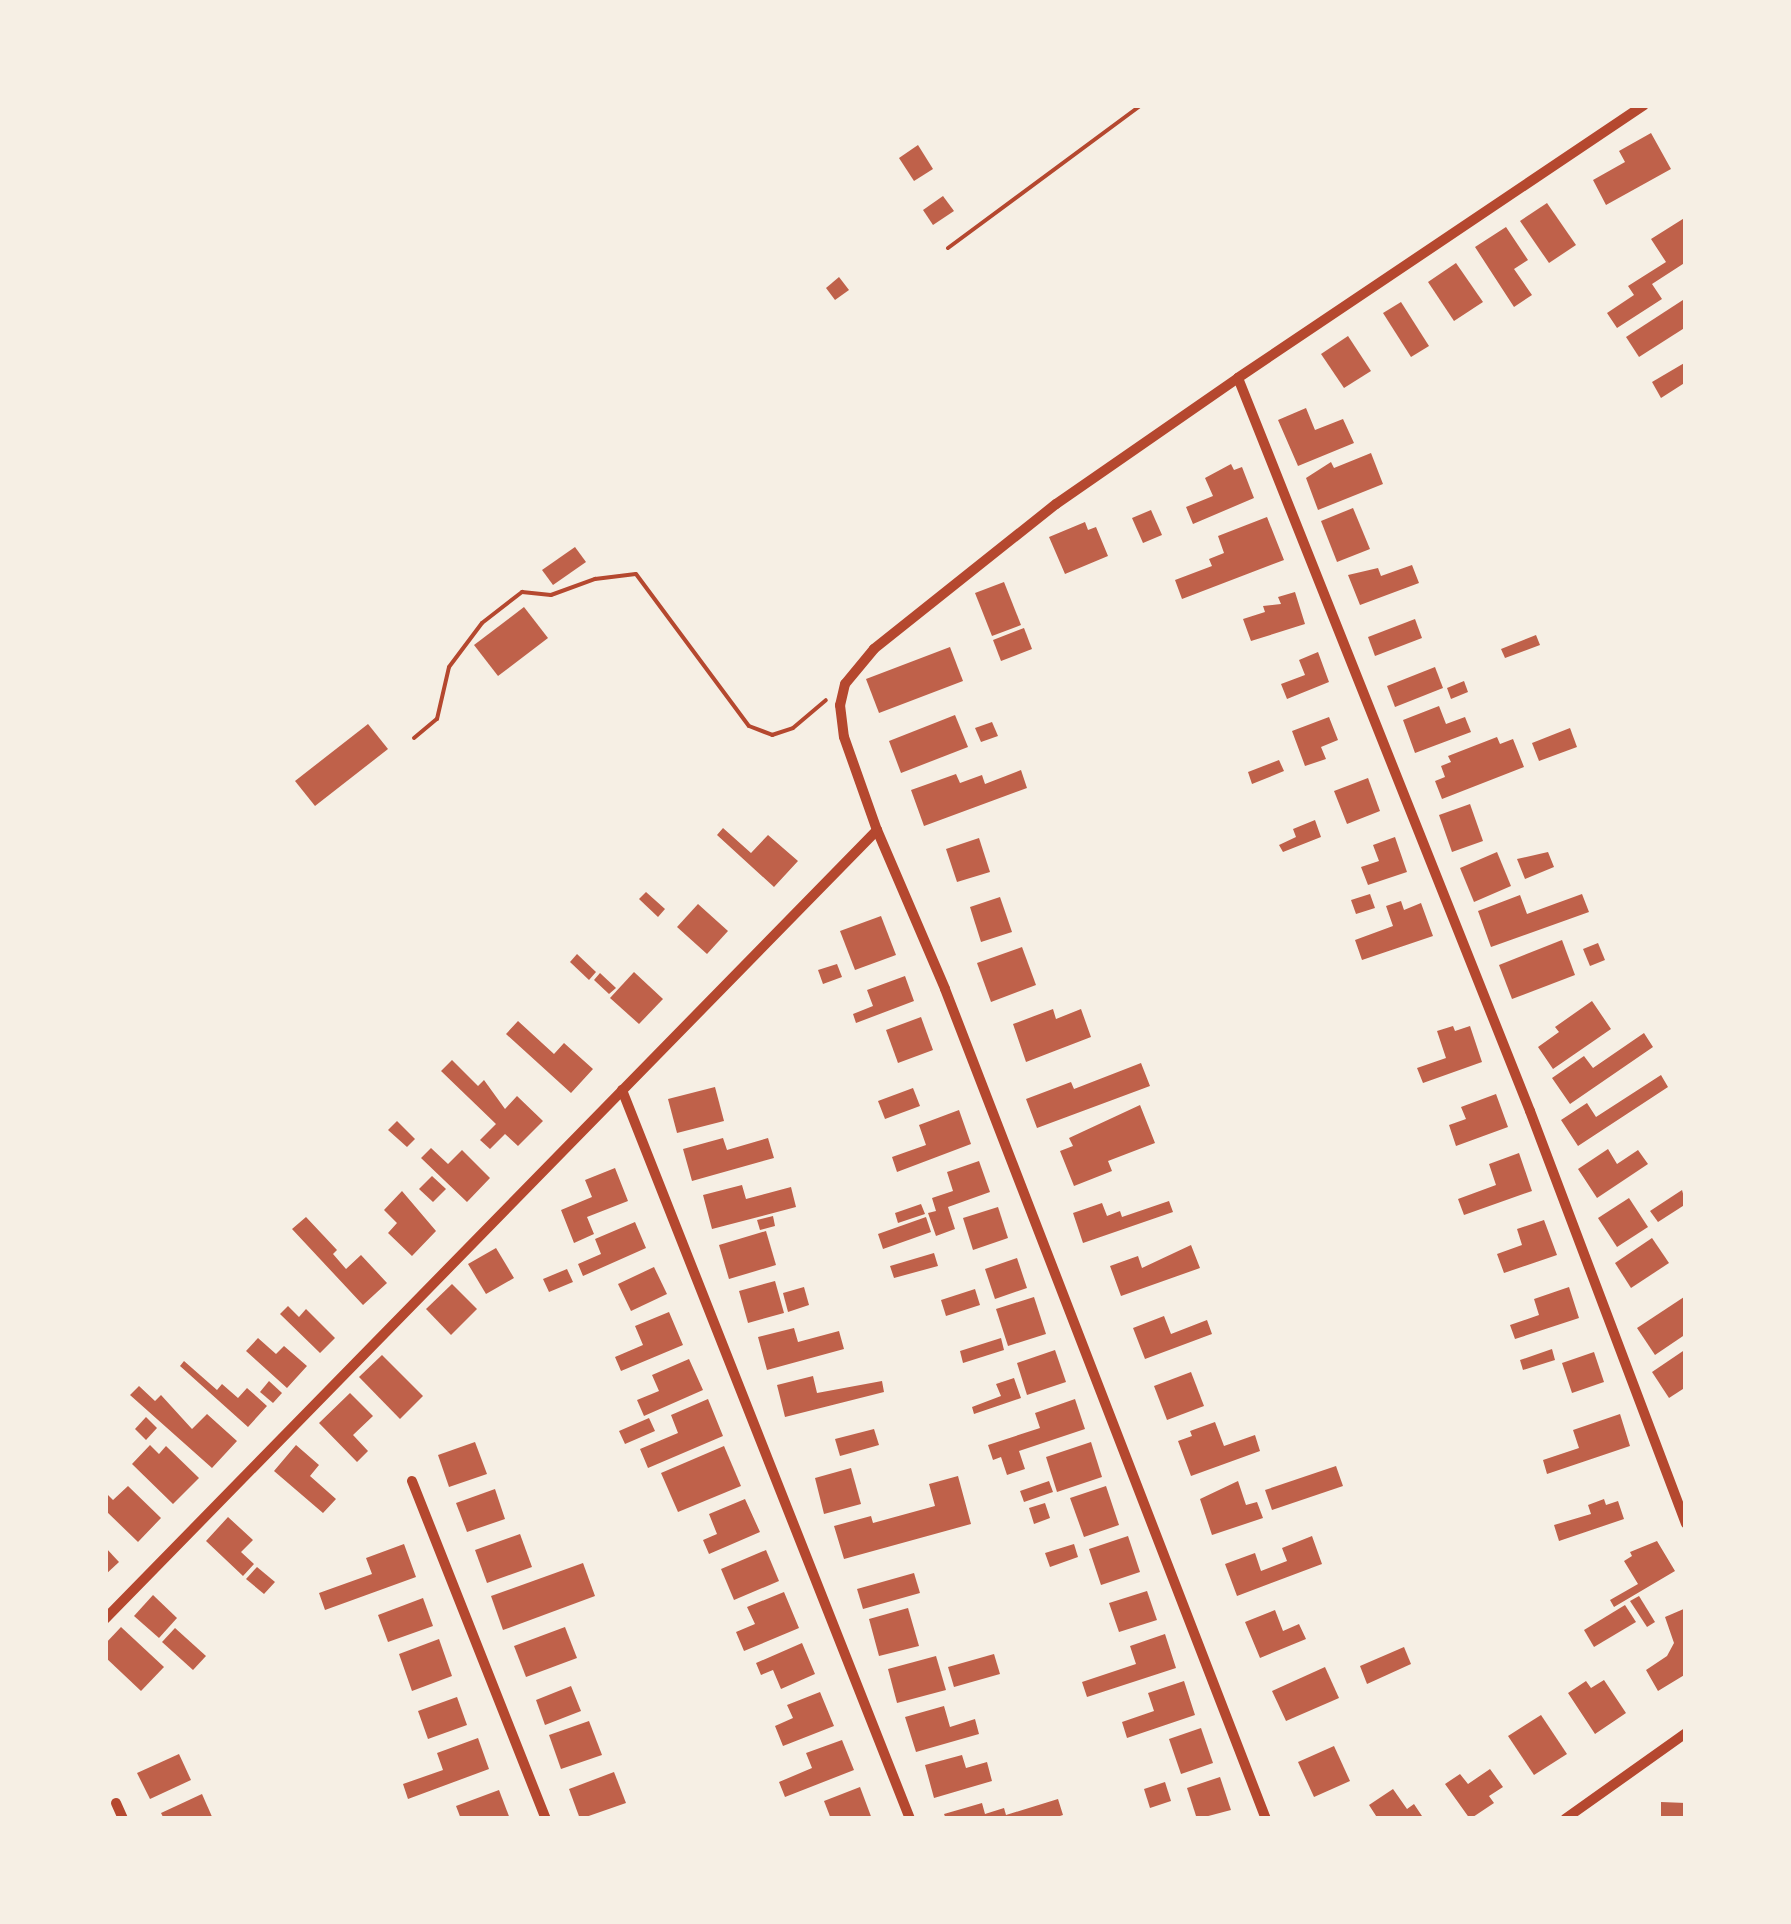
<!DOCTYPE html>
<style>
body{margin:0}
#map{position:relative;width:1791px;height:1924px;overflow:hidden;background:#f6efe4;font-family:"Open Sans",sans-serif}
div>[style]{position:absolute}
.building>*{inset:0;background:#bf614a}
.path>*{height:4px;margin:-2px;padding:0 2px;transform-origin:2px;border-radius:2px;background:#b5482f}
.minor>*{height:10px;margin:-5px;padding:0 5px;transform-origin:5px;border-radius:5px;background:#b5482f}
span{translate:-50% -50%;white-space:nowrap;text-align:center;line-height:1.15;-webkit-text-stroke:8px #f6efe4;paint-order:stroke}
.frame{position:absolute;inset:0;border:108px solid #f6efe4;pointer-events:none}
</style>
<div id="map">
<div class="building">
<i style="clip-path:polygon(1651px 133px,1671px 169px,1606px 205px,1593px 180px,1625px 162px,1619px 151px)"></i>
<i style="clip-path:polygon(918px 145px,933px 169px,914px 181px,899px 158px)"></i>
<i style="clip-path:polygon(943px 196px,954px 211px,933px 225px,923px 210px)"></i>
<i style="clip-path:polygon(1547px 203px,1576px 245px,1549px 263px,1520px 221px)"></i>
<i style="clip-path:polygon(1686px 217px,1686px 262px,1652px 284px,1662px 299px,1617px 328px,1607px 313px,1634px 295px,1628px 286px,1666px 262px,1651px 239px)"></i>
<i style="clip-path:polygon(1506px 227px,1528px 260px,1514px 269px,1532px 295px,1514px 307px,1475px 247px)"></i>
<i style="clip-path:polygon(1456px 263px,1483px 302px,1454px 321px,1428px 282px)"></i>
<i style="clip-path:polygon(839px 277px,849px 290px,835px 300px,826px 288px)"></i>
<i style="clip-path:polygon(1686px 298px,1686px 327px,1639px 357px,1626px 337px)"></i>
<i style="clip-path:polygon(1401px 302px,1429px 346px,1411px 357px,1383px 313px)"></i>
<i style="clip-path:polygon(1348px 336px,1371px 371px,1344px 388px,1321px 354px)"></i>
<i style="clip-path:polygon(1686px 362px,1686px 382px,1661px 398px,1652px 382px)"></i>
<i style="clip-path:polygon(1306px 408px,1315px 430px,1343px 419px,1354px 443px,1298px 466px,1278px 420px)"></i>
<i style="clip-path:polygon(1371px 453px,1383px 484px,1318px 510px,1306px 478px,1331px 462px,1334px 468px)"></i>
<i style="clip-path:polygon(1231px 464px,1234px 470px,1242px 467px,1254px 498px,1193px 524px,1186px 507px,1213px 496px,1205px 478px)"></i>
<i style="clip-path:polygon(1353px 508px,1370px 549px,1337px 562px,1321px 521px)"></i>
<i style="clip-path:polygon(1151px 510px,1162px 535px,1143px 543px,1132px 518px)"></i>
<i style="clip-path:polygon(1267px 517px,1284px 560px,1182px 599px,1175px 580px,1212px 566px,1209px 559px,1224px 553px,1218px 536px)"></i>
<i style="clip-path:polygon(1085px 522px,1088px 530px,1096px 527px,1108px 556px,1065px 574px,1049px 537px)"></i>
<i style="clip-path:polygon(575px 547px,586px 562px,553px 585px,542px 570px)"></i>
<i style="clip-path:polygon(1412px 565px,1419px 583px,1360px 605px,1348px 575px,1378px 568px,1381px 576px)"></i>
<i style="clip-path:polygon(1004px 582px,1021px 625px,992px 636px,975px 593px)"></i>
<i style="clip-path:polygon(1295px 592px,1305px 624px,1251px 641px,1243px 619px,1265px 612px,1263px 606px,1281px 604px,1278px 597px)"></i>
<i style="clip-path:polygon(524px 607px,548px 638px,498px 676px,474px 645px)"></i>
<i style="clip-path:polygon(1415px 619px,1422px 638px,1375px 656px,1368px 637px)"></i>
<i style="clip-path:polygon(1024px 628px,1032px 649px,1001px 661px,993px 640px)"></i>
<i style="clip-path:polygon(1536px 635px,1540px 645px,1505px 658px,1501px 649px)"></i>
<i style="clip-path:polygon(950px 647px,963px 681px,879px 713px,866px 679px)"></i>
<i style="clip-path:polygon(1318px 652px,1329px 682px,1287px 699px,1281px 684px,1305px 675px,1299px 660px)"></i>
<i style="clip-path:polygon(1435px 667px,1443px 688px,1395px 707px,1387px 686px)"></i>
<i style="clip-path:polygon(1464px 681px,1468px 692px,1451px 699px,1447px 688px)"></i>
<i style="clip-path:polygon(1439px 706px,1446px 724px,1465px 717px,1471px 732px,1415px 753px,1403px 720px)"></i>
<i style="clip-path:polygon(955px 715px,968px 747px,901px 773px,889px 741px)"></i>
<i style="clip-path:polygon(1329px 717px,1338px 740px,1321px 747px,1326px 759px,1305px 766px,1292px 731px)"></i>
<i style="clip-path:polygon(992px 722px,998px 736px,981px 742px,975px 728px)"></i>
<i style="clip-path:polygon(368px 724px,388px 749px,315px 806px,295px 781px)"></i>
<i style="clip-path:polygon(1570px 728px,1577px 747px,1539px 761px,1532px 743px)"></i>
<i style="clip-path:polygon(1497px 737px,1500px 744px,1513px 739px,1524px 767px,1442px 799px,1435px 781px,1445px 777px,1441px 766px,1451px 762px,1448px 756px)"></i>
<i style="clip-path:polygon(1279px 760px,1284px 771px,1252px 784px,1248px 772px)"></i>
<i style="clip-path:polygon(1021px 770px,1027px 788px,924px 826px,911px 790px,956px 774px,960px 783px,982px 775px,985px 784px)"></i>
<i style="clip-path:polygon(1368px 778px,1380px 811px,1347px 824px,1334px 791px)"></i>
<i style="clip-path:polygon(1470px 804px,1483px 841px,1452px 852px,1439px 815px)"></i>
<i style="clip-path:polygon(1315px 820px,1321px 837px,1283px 852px,1279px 845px,1296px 837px,1293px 829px)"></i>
<i style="clip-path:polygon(723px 828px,751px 853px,768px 835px,798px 861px,774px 887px,717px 835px)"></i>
<i style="clip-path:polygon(1395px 837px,1407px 872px,1368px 885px,1361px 867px,1379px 861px,1373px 845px)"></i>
<i style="clip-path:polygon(979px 838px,990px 872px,957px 882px,946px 849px)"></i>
<i style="clip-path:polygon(1497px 852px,1511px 886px,1474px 902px,1460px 868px)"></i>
<i style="clip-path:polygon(1548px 852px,1554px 867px,1525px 879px,1517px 859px)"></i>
<i style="clip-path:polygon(646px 892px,665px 909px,658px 917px,639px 899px)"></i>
<i style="clip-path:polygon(1370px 894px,1375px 908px,1356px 914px,1351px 900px)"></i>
<i style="clip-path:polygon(1582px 894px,1589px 912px,1491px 947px,1478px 911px,1520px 895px,1527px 914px)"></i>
<i style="clip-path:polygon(1000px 897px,1012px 932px,981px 942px,970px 907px)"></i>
<i style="clip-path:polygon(1401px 901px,1404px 910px,1421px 903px,1433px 936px,1362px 960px,1355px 940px,1393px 926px,1386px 906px)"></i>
<i style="clip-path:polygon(698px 904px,728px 931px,707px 954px,677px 927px)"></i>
<i style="clip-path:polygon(881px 916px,896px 955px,855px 970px,840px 931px)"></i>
<i style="clip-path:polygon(1562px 940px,1575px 975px,1512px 999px,1499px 965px)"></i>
<i style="clip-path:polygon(1598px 943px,1605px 960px,1590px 966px,1583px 949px)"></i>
<i style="clip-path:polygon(1022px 947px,1036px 985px,991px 1002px,977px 963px)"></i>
<i style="clip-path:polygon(577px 954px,596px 972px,589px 980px,570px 962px)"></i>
<i style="clip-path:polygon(837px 964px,842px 977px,823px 984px,818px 970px)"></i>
<i style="clip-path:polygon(634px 972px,663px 999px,639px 1024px,610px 998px)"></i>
<i style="clip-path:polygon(600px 973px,616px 988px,609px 994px,594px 980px)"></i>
<i style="clip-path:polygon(905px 976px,914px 1001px,856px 1023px,853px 1014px,873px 1006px,867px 990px)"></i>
<i style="clip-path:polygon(1592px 1001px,1611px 1029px,1553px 1069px,1538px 1047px,1559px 1032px,1555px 1027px)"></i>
<i style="clip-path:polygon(1053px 1009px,1056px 1019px,1081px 1009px,1091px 1037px,1026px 1062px,1013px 1024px)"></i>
<i style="clip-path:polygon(921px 1017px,933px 1050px,898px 1063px,886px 1030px)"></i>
<i style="clip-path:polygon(518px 1021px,554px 1054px,564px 1043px,593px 1069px,571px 1093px,506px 1034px)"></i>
<i style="clip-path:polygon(1453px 1026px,1455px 1031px,1470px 1026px,1482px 1062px,1423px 1083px,1417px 1068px,1446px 1058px,1437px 1031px)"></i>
<i style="clip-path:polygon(1644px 1033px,1653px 1047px,1570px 1104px,1552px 1078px,1584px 1056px,1593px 1068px)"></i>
<i style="clip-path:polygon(452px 1060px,478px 1086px,484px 1080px,505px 1109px,517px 1096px,543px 1121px,518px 1146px,505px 1134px,490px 1149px,480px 1140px,496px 1124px,441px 1071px)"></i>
<i style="clip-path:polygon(1141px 1063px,1150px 1086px,1037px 1128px,1026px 1099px,1071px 1082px,1074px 1089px)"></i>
<i style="clip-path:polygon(1661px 1075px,1668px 1087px,1578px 1146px,1561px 1120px,1587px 1103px,1596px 1117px)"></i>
<i style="clip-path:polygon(715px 1087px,724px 1121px,677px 1133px,668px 1099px)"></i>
<i style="clip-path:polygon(913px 1088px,920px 1106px,885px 1119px,878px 1101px)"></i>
<i style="clip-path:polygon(1496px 1094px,1508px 1127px,1456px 1146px,1449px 1125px,1466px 1119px,1461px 1107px)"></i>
<i style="clip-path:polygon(1140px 1105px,1155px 1143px,1108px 1161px,1112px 1171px,1074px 1186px,1060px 1151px,1073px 1146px,1069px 1138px)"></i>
<i style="clip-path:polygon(959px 1110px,971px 1144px,897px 1172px,892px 1157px,926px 1145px,919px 1125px)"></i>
<i style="clip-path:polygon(397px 1121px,415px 1139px,407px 1147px,388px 1130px)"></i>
<i style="clip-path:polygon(723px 1138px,727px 1150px,768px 1138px,774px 1158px,692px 1181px,683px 1149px)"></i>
<i style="clip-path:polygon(431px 1148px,448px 1164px,462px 1150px,490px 1178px,467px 1202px,421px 1158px)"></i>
<i style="clip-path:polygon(1608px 1149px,1617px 1164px,1638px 1150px,1648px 1164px,1597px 1198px,1578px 1169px)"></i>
<i style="clip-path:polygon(1519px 1153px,1532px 1191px,1464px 1215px,1458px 1199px,1496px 1185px,1489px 1164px)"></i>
<i style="clip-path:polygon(979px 1161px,990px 1192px,948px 1207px,955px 1229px,936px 1236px,928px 1213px,936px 1211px,932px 1198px,953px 1191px,947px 1172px)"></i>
<i style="clip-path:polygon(615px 1168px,628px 1201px,587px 1217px,594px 1234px,574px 1243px,561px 1210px,592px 1197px,585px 1180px)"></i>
<i style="clip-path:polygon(432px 1176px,446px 1189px,433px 1202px,419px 1189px)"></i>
<i style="clip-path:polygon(742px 1185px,746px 1199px,791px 1187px,796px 1207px,712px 1229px,703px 1195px)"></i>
<i style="clip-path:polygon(1682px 1190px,1686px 1204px,1658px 1222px,1650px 1211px)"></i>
<i style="clip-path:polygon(402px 1191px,436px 1231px,412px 1256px,388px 1233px,397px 1223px,384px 1210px)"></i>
<i style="clip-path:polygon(1629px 1198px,1648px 1227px,1617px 1247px,1598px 1218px)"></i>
<i style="clip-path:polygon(1169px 1201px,1173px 1212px,1083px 1243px,1073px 1213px,1102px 1203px,1107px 1216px,1120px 1211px,1122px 1217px)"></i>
<i style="clip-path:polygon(921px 1204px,925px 1214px,898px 1223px,895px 1213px)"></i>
<i style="clip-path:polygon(998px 1207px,1008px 1238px,973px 1250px,963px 1218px)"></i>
<i style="clip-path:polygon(773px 1216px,775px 1226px,760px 1230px,757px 1220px)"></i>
<i style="clip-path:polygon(306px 1217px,337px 1250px,333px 1254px,346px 1269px,361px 1255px,387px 1283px,363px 1305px,292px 1229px)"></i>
<i style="clip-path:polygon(926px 1217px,931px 1232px,883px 1249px,878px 1234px)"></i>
<i style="clip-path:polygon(1544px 1220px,1557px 1255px,1504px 1273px,1497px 1254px,1522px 1245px,1517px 1229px)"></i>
<i style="clip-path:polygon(635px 1222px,646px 1248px,583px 1276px,578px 1264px,601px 1254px,595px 1239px)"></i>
<i style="clip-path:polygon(766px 1231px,776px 1265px,729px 1279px,719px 1245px)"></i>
<i style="clip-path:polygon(1652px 1238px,1669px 1263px,1631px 1288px,1615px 1263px)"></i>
<i style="clip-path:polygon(1191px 1245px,1200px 1268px,1121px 1296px,1110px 1266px,1138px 1256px,1142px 1268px)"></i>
<i style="clip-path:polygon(496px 1248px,514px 1278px,486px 1294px,468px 1264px)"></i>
<i style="clip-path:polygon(934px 1253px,938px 1266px,894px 1278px,890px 1266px)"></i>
<i style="clip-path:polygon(1017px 1258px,1027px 1288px,995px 1299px,985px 1269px)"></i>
<i style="clip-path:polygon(654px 1267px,667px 1294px,631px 1311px,618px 1284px)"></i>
<i style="clip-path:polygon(567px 1269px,573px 1282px,549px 1292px,543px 1279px)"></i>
<i style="clip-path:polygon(775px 1281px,784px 1313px,748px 1323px,739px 1291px)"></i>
<i style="clip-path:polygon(452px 1284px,477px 1309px,451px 1335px,426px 1309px)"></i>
<i style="clip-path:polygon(804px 1287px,809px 1305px,788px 1312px,783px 1293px)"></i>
<i style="clip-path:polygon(1569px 1287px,1579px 1318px,1515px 1339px,1510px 1325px,1539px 1315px,1534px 1299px)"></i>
<i style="clip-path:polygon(975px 1289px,980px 1305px,946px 1316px,941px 1300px)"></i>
<i style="clip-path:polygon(1034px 1297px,1046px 1334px,1008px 1346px,996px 1309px)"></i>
<i style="clip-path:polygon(1684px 1297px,1686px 1334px,1655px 1355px,1637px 1328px)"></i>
<i style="clip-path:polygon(288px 1306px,299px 1317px,306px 1309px,335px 1338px,320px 1353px,280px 1314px)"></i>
<i style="clip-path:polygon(669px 1312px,683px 1345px,621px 1371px,615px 1357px,643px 1345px,635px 1326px)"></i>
<i style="clip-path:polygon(1164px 1316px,1171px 1334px,1207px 1320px,1212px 1334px,1145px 1359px,1133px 1328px)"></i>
<i style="clip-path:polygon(794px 1328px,798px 1342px,839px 1331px,844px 1349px,767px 1370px,758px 1337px)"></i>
<i style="clip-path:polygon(258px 1338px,276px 1354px,284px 1346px,307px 1366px,287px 1388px,246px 1351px)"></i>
<i style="clip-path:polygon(1001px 1338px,1004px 1350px,963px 1363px,960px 1351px)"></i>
<i style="clip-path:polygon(1552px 1349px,1555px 1360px,1523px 1370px,1520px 1360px)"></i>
<i style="clip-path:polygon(1686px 1349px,1686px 1387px,1669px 1398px,1652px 1372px)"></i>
<i style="clip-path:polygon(1055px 1350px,1066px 1382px,1027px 1395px,1017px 1363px)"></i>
<i style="clip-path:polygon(1594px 1352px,1604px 1382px,1572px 1393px,1562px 1363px)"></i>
<i style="clip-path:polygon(382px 1355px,423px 1396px,400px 1419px,359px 1377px)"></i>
<i style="clip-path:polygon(689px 1359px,703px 1390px,644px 1416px,637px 1400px,659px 1391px,652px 1375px)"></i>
<i style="clip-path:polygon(184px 1361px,217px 1390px,222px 1384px,238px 1398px,247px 1388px,267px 1406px,248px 1427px,180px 1366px)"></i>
<i style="clip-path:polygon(1191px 1372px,1204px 1406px,1167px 1420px,1154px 1386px)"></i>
<i style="clip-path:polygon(813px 1376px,817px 1393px,882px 1381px,884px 1392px,785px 1417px,777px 1385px)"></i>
<i style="clip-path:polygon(1014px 1378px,1021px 1398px,974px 1414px,972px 1407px,1001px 1396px,996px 1384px)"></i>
<i style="clip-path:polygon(269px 1381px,282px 1393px,273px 1403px,260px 1392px)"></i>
<i style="clip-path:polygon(139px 1386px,155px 1401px,161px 1395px,192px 1429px,207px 1414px,237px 1441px,212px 1468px,130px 1395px)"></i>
<i style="clip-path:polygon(350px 1393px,373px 1416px,353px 1435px,368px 1451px,357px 1462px,319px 1423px)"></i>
<i style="clip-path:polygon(708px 1399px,723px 1436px,648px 1468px,640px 1449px,678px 1433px,671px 1415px)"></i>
<i style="clip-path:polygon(1075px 1399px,1085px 1429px,1019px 1451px,1025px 1469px,1007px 1475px,1001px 1457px,993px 1460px,988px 1445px,1040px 1428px,1035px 1413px)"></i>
<i style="clip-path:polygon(1620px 1414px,1630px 1446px,1547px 1474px,1543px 1460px,1579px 1448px,1573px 1430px)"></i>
<i style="clip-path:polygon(146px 1417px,157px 1428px,146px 1440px,135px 1429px)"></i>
<i style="clip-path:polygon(649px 1418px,655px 1431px,625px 1444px,619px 1431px)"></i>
<i style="clip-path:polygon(1215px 1422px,1224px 1446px,1255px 1435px,1260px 1451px,1191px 1476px,1178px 1441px,1192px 1436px,1190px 1431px)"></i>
<i style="clip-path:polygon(874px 1429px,879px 1445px,840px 1456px,835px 1439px)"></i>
<i style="clip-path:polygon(475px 1442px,487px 1474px,449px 1487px,438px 1455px)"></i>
<i style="clip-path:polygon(1091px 1442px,1102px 1477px,1057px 1492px,1046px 1457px)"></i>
<i style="clip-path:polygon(150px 1445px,159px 1454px,166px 1446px,199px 1478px,173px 1504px,132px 1464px)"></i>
<i style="clip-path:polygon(296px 1445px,319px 1465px,310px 1476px,336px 1499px,323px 1513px,274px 1471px)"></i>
<i style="clip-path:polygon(724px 1446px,741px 1486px,678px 1512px,661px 1473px)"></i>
<i style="clip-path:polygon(1336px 1466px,1343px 1486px,1272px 1510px,1265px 1490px)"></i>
<i style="clip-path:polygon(851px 1468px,861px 1504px,824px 1514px,815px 1478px)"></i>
<i style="clip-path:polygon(958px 1476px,971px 1524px,844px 1559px,834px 1526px,871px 1516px,873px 1523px,935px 1506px,929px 1484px)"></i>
<i style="clip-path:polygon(1049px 1481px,1053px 1492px,1024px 1502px,1020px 1491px)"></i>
<i style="clip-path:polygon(1238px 1481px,1246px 1505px,1257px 1502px,1263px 1518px,1212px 1535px,1200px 1499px)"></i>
<i style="clip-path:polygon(128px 1486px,161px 1518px,138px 1542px,105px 1510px,105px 1492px,113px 1500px)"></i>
<i style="clip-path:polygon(1106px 1486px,1119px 1525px,1084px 1537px,1070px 1498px)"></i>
<i style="clip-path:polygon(495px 1489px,505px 1519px,467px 1532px,456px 1503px)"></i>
<i style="clip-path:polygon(745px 1499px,760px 1532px,709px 1554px,703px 1540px,717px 1534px,709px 1514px)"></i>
<i style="clip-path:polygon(1604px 1499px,1606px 1505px,1618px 1501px,1624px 1519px,1559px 1541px,1554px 1525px,1591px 1514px,1588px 1505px)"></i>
<i style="clip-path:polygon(1045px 1503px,1050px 1518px,1034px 1524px,1029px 1508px)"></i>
<i style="clip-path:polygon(228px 1517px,253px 1540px,241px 1552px,254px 1564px,243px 1576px,206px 1541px)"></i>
<i style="clip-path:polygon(520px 1534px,532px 1567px,487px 1583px,475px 1550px)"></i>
<i style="clip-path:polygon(1128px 1536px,1140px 1572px,1101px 1585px,1089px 1549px)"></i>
<i style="clip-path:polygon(1312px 1536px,1322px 1564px,1237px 1596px,1225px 1564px,1255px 1553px,1261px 1571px,1287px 1561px,1282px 1548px)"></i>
<i style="clip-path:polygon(1657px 1541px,1675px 1571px,1614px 1607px,1610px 1600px,1638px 1584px,1624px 1561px,1632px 1556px,1630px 1552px)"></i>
<i style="clip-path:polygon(404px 1544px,416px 1577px,325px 1610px,319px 1593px,372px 1574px,366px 1558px)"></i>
<i style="clip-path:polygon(1074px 1544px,1078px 1557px,1050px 1567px,1045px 1553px)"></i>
<i style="clip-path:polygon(105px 1547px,119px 1562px,105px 1575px)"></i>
<i style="clip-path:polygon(766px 1550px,779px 1581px,734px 1600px,721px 1569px)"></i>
<i style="clip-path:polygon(583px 1563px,595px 1596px,503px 1630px,491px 1596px)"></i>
<i style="clip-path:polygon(257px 1567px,275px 1582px,264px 1594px,246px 1579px)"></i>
<i style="clip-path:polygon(914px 1573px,920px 1593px,863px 1609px,857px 1589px)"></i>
<i style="clip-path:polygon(1147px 1591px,1157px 1620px,1119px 1632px,1109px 1603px)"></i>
<i style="clip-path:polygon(784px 1592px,799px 1628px,744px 1651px,736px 1632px,755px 1624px,747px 1607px)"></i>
<i style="clip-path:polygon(153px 1595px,177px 1618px,159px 1638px,134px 1616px)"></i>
<i style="clip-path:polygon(1639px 1596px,1655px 1622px,1647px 1627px,1630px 1601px)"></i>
<i style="clip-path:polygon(423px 1598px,433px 1626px,388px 1642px,378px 1615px)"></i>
<i style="clip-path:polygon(1625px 1605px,1636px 1622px,1594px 1647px,1584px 1630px)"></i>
<i style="clip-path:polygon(908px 1608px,919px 1646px,879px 1656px,869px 1619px)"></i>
<i style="clip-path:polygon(1686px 1608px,1686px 1674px,1658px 1691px,1646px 1670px,1667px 1656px,1674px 1643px,1665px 1617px)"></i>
<i style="clip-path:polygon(1275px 1610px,1283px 1631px,1299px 1624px,1306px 1639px,1260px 1658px,1245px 1622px)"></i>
<i style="clip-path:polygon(121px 1627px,164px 1667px,141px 1691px,105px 1657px,105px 1644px)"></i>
<i style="clip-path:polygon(565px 1627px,577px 1658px,526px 1677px,514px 1646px)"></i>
<i style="clip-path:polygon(175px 1628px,206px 1656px,193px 1670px,162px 1642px)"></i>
<i style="clip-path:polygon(1165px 1634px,1176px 1668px,1087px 1697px,1082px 1682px,1136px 1664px,1130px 1646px)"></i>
<i style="clip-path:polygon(439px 1639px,452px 1676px,412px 1691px,399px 1654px)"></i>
<i style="clip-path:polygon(802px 1643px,815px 1674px,781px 1689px,773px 1670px,761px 1675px,756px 1663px)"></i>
<i style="clip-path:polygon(1404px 1647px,1411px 1664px,1367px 1684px,1360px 1666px)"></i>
<i style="clip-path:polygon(994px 1654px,1000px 1674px,954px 1687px,948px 1667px)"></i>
<i style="clip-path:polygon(936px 1656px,946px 1690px,897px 1703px,888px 1669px)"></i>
<i style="clip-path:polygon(1325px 1667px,1339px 1698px,1286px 1721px,1272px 1691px)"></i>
<i style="clip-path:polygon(1604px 1680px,1626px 1713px,1595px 1734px,1568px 1693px,1586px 1681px,1591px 1688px)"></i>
<i style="clip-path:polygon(1184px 1681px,1195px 1715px,1127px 1738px,1122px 1722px,1154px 1711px,1148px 1693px)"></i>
<i style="clip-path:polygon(571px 1686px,581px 1711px,545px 1725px,536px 1700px)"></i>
<i style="clip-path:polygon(820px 1692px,834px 1726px,783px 1746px,775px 1726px,793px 1718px,787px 1705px)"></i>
<i style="clip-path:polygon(457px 1697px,467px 1725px,428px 1739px,418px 1711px)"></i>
<i style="clip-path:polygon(944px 1706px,950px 1727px,975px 1719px,979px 1734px,916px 1752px,905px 1717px)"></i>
<i style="clip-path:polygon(1541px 1715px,1567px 1754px,1534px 1775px,1508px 1736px)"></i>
<i style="clip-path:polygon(589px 1721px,602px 1755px,561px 1769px,549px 1735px)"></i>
<i style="clip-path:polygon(1201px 1728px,1213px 1763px,1181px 1774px,1169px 1739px)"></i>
<i style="clip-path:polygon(478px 1738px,489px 1769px,408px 1799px,403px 1784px,443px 1770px,437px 1753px)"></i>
<i style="clip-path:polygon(842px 1740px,854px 1770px,785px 1797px,779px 1782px,812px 1768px,806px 1753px)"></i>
<i style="clip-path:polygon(1334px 1746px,1350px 1781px,1314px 1797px,1298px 1762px)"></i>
<i style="clip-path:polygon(179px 1754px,191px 1780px,150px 1799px,137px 1773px)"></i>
<i style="clip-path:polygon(962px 1755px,966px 1768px,987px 1762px,992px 1781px,934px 1798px,925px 1765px)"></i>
<i style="clip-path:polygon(1490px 1769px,1503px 1787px,1489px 1796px,1494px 1803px,1470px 1819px,1445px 1784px,1460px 1774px,1468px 1784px)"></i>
<i style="clip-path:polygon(614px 1772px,626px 1803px,580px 1819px,569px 1789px)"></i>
<i style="clip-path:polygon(1220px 1777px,1231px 1810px,1197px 1819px,1187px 1788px)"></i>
<i style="clip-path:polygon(1165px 1782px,1171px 1801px,1150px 1808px,1144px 1789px)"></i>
<i style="clip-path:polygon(860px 1787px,872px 1819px,831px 1819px,824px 1801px)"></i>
<i style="clip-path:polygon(1393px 1789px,1407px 1809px,1414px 1804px,1424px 1819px,1378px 1819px,1369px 1805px)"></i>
<i style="clip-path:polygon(499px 1790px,510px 1819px,461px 1819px,456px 1806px)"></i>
<i style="clip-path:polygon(202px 1794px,213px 1819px,164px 1819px,161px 1813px)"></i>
<i style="clip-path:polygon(1058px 1799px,1063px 1815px,1051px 1819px,946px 1819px,944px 1814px,982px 1803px,985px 1814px,1004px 1808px,1006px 1815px)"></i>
<i style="clip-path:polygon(1661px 1802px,1686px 1803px,1686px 1818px,1661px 1817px)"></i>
</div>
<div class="path">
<i style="left:948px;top:248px;width:240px;rotate:-36.5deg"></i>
<i style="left:414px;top:738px;width:30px;rotate:-40deg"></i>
<i style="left:437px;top:719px;width:53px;rotate:-77deg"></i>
<i style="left:449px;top:667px;width:55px;rotate:-53.1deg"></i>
<i style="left:482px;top:623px;width:51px;rotate:-37.8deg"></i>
<i style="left:522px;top:592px;width:29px;rotate:6deg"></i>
<i style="left:551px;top:595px;width:47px;rotate:-20deg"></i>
<i style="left:595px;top:579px;width:41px;rotate:-7deg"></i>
<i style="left:636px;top:574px;width:189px;rotate:53.4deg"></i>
<i style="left:749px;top:726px;width:25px;rotate:21deg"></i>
<i style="left:772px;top:735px;width:22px;rotate:-18deg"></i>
<i style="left:793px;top:728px;width:43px;rotate:-40.3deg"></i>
</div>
<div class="minor">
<i style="left:1644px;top:105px;width:489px;rotate:146.1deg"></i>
<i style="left:1238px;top:378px;width:789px;rotate:68.28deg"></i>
<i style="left:1530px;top:1111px;width:441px;rotate:69.3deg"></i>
<i style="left:1238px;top:378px;width:221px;rotate:145.3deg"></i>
<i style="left:1056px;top:504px;width:233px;rotate:141.5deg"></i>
<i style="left:874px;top:649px;width:45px;rotate:129.6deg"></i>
<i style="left:845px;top:684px;width:22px;rotate:103deg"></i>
<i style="left:840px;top:705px;width:32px;rotate:83deg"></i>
<i style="left:844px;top:737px;width:99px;rotate:70.5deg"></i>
<i style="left:877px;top:830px;width:173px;rotate:66.8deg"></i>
<i style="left:945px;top:989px;width:890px;rotate:68.86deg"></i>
<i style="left:622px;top:1090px;width:784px;rotate:68.44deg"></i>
<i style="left:412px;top:1481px;width:364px;rotate:68.4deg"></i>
<i style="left:105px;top:1619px;width:1104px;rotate:-45.62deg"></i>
<i style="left:116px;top:1803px;width:17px;rotate:66deg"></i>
<i style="left:1565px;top:1819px;width:148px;rotate:-35.4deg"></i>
</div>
<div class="frame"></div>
</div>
